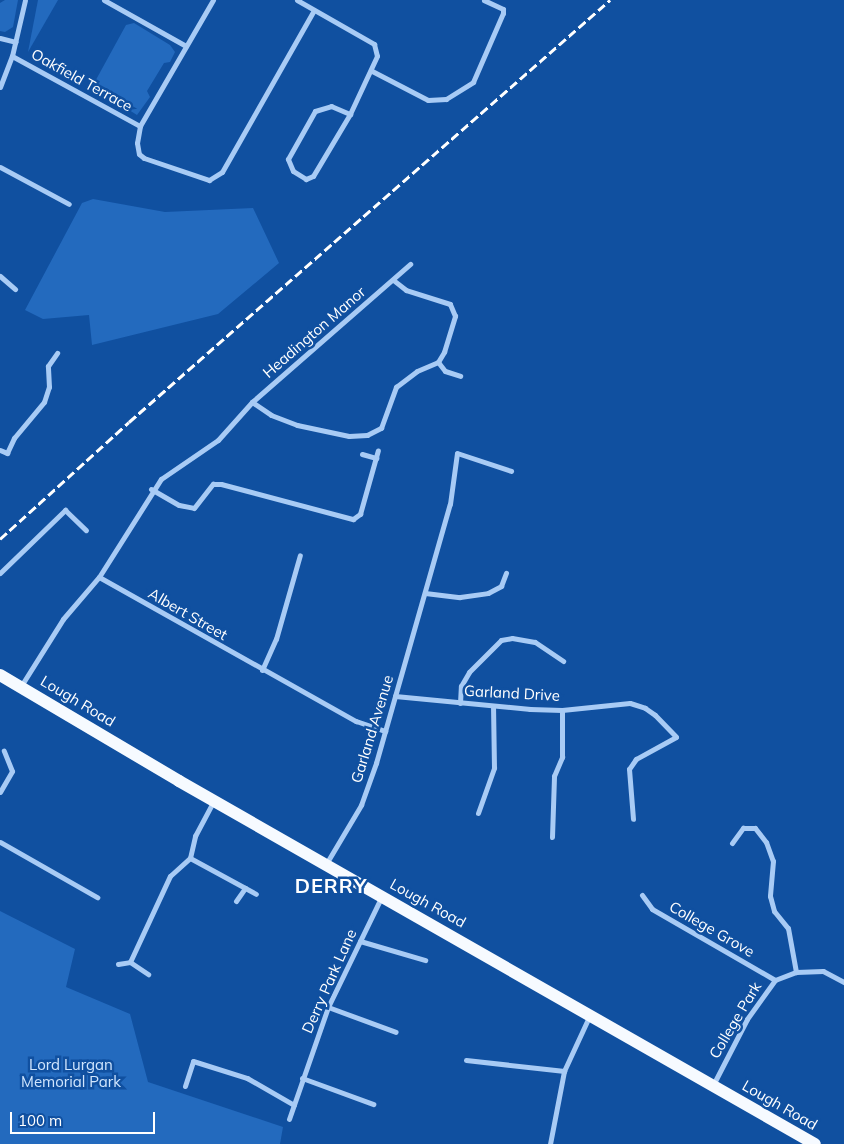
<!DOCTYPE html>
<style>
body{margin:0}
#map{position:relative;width:844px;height:1144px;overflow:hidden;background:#1050a0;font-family:Mulish,sans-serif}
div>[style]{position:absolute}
.green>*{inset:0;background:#236abe}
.minor>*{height:5px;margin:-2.5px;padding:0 2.5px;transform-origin:2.5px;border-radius:2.5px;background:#a8cbf5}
.primary>*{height:12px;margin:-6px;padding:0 6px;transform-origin:6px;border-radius:6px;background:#f6faff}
.rail>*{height:3px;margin-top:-1.5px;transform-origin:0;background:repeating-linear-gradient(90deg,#fff 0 9px,transparent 0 13px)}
span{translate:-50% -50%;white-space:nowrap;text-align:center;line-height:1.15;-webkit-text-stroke:5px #1050a0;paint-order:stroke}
.street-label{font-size:15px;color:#fff}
.park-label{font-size:15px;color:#d1e6fe}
.district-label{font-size:20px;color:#fff;font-weight:700;letter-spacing:1px}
.scale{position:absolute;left:10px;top:1112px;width:145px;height:22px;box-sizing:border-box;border:2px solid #fff;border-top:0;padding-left:6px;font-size:15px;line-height:18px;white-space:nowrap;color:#fff;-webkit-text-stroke:4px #1050a0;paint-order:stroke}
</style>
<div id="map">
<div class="green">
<i style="clip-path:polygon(5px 0,18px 0,13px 27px,5px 32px,0 31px,0 3px)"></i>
<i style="clip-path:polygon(38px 0,58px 0,28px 52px)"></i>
<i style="clip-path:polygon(134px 23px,170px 45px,175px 52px,170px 62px,164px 63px,147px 91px,150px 97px,137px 115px,92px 87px,126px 25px)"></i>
<i style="clip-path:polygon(93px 199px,165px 212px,253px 208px,279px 263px,218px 314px,92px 345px,89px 315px,43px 319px,25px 310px,82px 203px)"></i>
<i style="clip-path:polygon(0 911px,75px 949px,66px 987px,130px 1014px,148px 1082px,283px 1127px,280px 1144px,0 1144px)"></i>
</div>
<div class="minor">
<i style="left:104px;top:0;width:94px;rotate:29.3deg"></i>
<i style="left:213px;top:0;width:146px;rotate:120.1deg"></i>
<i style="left:140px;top:126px;width:17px;rotate:100deg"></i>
<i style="left:137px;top:143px;width:11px;rotate:80deg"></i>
<i style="left:139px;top:154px;width:6px;rotate:39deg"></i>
<i style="left:144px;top:158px;width:69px;rotate:18.7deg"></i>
<i style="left:209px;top:180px;width:15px;rotate:-32deg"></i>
<i style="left:222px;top:172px;width:186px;rotate:-60.4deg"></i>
<i style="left:297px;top:0;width:89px;rotate:29.7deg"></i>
<i style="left:374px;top:44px;width:12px;rotate:76deg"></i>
<i style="left:377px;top:56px;width:64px;rotate:115deg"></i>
<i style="left:350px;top:114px;width:72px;rotate:120.8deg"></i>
<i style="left:313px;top:176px;width:8px;rotate:157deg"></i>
<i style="left:306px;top:179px;width:15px;rotate:-148deg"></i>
<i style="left:293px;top:171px;width:13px;rotate:-113deg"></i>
<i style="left:288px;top:159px;width:55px;rotate:-60.6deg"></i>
<i style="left:315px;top:111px;width:17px;rotate:-17deg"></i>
<i style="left:331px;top:106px;width:21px;rotate:23deg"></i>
<i style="left:0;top:38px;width:16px;rotate:14deg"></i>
<i style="left:12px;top:56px;width:146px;rotate:28.7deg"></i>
<i style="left:372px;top:71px;width:63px;rotate:27.4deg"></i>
<i style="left:428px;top:100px;width:18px;rotate:-3deg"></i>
<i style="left:446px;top:99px;width:32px;rotate:-32deg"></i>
<i style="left:473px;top:82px;width:75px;rotate:-66.5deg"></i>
<i style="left:503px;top:13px;width:4px;rotate:-90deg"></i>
<i style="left:503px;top:9px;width:21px;rotate:-155deg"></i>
<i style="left:0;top:87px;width:33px;rotate:-69deg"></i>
<i style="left:12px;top:56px;width:57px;rotate:-76.9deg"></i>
<i style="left:0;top:167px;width:78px;rotate:28.2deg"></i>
<i style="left:0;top:276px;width:20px;rotate:41deg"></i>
<i style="left:438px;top:362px;width:11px;rotate:52deg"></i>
<i style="left:445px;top:371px;width:16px;rotate:18deg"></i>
<i style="left:252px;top:402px;width:23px;rotate:34deg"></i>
<i style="left:271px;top:415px;width:28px;rotate:21deg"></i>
<i style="left:297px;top:425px;width:53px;rotate:11.9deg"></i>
<i style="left:349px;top:436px;width:18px;rotate:-3deg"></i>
<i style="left:367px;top:435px;width:16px;rotate:-27deg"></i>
<i style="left:381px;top:428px;width:44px;rotate:-69.9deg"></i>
<i style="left:396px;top:387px;width:26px;rotate:-37deg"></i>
<i style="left:417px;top:371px;width:23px;rotate:-23deg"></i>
<i style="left:438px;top:362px;width:12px;rotate:-59deg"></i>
<i style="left:444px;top:352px;width:38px;rotate:-73deg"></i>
<i style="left:455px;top:316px;width:13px;rotate:-113deg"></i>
<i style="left:450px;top:304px;width:46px;rotate:-162.3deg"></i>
<i style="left:406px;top:290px;width:16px;rotate:-142deg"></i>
<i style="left:0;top:450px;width:8px;rotate:23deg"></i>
<i style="left:7px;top:453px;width:17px;rotate:-65deg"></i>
<i style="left:14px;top:438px;width:47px;rotate:-50.2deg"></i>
<i style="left:44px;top:402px;width:16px;rotate:-72deg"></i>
<i style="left:49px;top:387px;width:21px;rotate:-93deg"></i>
<i style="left:48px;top:366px;width:16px;rotate:-55deg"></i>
<i style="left:362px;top:454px;width:15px;rotate:16deg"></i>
<i style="left:151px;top:489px;width:32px;rotate:30deg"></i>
<i style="left:179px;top:505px;width:15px;rotate:11deg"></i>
<i style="left:194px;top:508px;width:31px;rotate:-52deg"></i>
<i style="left:213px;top:484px;width:8px"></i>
<i style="left:221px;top:484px;width:137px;rotate:14.9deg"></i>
<i style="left:353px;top:519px;width:9px;rotate:-36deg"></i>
<i style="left:360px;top:514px;width:66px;rotate:-74.3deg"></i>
<i style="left:0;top:573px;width:91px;rotate:-44.1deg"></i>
<i style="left:65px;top:510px;width:29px;rotate:44deg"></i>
<i style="left:99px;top:577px;width:295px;rotate:29.3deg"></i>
<i style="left:356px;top:721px;width:31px;rotate:19deg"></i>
<i style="left:425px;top:593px;width:35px;rotate:7deg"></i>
<i style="left:460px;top:597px;width:28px;rotate:-8deg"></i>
<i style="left:488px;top:593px;width:15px;rotate:-28deg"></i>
<i style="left:501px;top:586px;width:14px;rotate:-69deg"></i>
<i style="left:262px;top:670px;width:34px;rotate:-66deg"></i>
<i style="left:276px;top:639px;width:87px;rotate:-74.1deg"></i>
<i style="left:21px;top:686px;width:79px;rotate:-57.9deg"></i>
<i style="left:63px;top:619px;width:55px;rotate:-49.4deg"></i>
<i style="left:99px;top:577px;width:116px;rotate:-57.7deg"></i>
<i style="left:161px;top:479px;width:69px;rotate:-34.4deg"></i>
<i style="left:218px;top:440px;width:51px;rotate:-48.2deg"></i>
<i style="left:252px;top:402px;width:210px;rotate:-41.1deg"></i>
<i style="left:395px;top:696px;width:136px;rotate:5.5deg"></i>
<i style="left:530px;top:709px;width:32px;rotate:2deg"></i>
<i style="left:562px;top:710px;width:68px;rotate:-5.9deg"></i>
<i style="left:630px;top:703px;width:16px;rotate:18deg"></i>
<i style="left:645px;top:708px;width:12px;rotate:35deg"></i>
<i style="left:655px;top:715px;width:30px;rotate:46deg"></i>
<i style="left:676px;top:737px;width:46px;rotate:151.2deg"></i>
<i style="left:636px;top:759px;width:12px;rotate:125deg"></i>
<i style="left:629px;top:769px;width:50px;rotate:85.4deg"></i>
<i style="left:460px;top:703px;width:17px;rotate:-87deg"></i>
<i style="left:461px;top:686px;width:16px;rotate:-60deg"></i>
<i style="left:469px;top:672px;width:45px;rotate:-45deg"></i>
<i style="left:501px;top:640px;width:11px;rotate:-10deg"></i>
<i style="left:512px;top:638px;width:23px;rotate:10deg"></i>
<i style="left:535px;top:642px;width:34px;rotate:34deg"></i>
<i style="left:0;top:792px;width:24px;rotate:-60deg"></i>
<i style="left:12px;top:771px;width:22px;rotate:-112deg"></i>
<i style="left:478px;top:813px;width:48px;rotate:-70.4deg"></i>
<i style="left:494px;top:768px;width:62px;rotate:-90.9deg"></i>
<i style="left:552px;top:837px;width:61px;rotate:-88.1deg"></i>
<i style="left:554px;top:776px;width:21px;rotate:-67deg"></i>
<i style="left:562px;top:757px;width:47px;rotate:-90deg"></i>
<i style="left:0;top:842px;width:112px;rotate:29.6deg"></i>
<i style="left:732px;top:843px;width:19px;rotate:-54deg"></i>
<i style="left:743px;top:828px;width:12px"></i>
<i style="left:755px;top:828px;width:18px;rotate:52deg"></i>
<i style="left:766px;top:842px;width:20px;rotate:70deg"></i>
<i style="left:773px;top:861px;width:35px;rotate:95deg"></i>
<i style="left:770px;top:896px;width:16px;rotate:75deg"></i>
<i style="left:774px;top:911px;width:22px;rotate:51deg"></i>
<i style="left:788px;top:928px;width:45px;rotate:79.7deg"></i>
<i style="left:190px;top:858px;width:75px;rotate:28.6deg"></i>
<i style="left:326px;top:864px;width:69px;rotate:-59.3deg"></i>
<i style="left:361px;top:805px;width:45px;rotate:-70.3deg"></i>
<i style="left:376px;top:763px;width:269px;rotate:-74.1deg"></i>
<i style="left:450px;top:504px;width:51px;rotate:-82.2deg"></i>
<i style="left:457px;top:453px;width:57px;rotate:18.4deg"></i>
<i style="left:642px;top:895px;width:17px;rotate:54deg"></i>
<i style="left:652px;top:909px;width:142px;rotate:30deg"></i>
<i style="left:236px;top:901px;width:16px;rotate:-55deg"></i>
<i style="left:360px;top:941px;width:68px;rotate:16.3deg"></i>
<i style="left:130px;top:962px;width:95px;rotate:-65.1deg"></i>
<i style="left:170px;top:876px;width:27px;rotate:-42deg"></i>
<i style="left:190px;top:858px;width:23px;rotate:-77deg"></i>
<i style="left:195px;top:836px;width:40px;rotate:-62deg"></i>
<i style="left:118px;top:964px;width:12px;rotate:-9deg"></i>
<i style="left:130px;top:962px;width:22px;rotate:34deg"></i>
<i style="left:328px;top:1007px;width:72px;rotate:20.2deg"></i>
<i style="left:466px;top:1060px;width:99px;rotate:6.4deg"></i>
<i style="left:302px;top:1078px;width:76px;rotate:20.1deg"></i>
<i style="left:713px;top:1085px;width:74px;rotate:-62.7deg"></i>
<i style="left:747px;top:1019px;width:48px;rotate:-54.3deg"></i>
<i style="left:775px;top:980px;width:22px;rotate:-21deg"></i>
<i style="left:796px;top:972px;width:27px;rotate:-2deg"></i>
<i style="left:823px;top:971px;width:24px;rotate:28deg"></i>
<i style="left:185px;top:1086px;width:26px;rotate:-72deg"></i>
<i style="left:193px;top:1061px;width:57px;rotate:17.5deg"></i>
<i style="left:247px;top:1078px;width:54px;rotate:29.9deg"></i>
<i style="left:289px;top:1119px;width:119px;rotate:-70.8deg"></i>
<i style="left:328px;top:1007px;width:121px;rotate:-64.1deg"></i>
<i style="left:550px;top:1144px;width:74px;rotate:-79.1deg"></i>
<i style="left:564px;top:1071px;width:60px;rotate:-65.2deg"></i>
</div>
<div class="primary">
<i style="left:0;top:675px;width:208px;rotate:30.6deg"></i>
<i style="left:179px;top:781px;width:732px;rotate:29.72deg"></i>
</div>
<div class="rail">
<i style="left:0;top:539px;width:174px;rotate:-42.2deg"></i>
<i style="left:129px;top:422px;width:640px;rotate:-41.26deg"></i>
</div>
<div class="street-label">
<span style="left:82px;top:80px;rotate:29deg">Oakfield Terrace</span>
<span style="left:314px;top:332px;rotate:-41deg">Headington Manor</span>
<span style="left:188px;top:614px;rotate:30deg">Albert Street</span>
<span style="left:512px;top:693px;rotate:3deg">Garland Drive</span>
<span style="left:78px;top:701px;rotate:31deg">Lough Road</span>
<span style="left:372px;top:729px;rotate:-73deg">Garland Avenue</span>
<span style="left:428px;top:903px;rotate:29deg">Lough Road</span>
<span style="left:712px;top:929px;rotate:30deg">College Grove</span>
<span style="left:329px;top:981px;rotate:-66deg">Derry Park Lane</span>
<span style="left:735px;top:1020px;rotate:-59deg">College Park</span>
<span style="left:780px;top:1105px;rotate:30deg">Lough Road</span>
</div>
<div class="park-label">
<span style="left:71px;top:1073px">Lord Lurgan<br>Memorial Park</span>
</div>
<div class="district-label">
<span style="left:331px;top:885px">DERRY</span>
</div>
<div class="scale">100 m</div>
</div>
